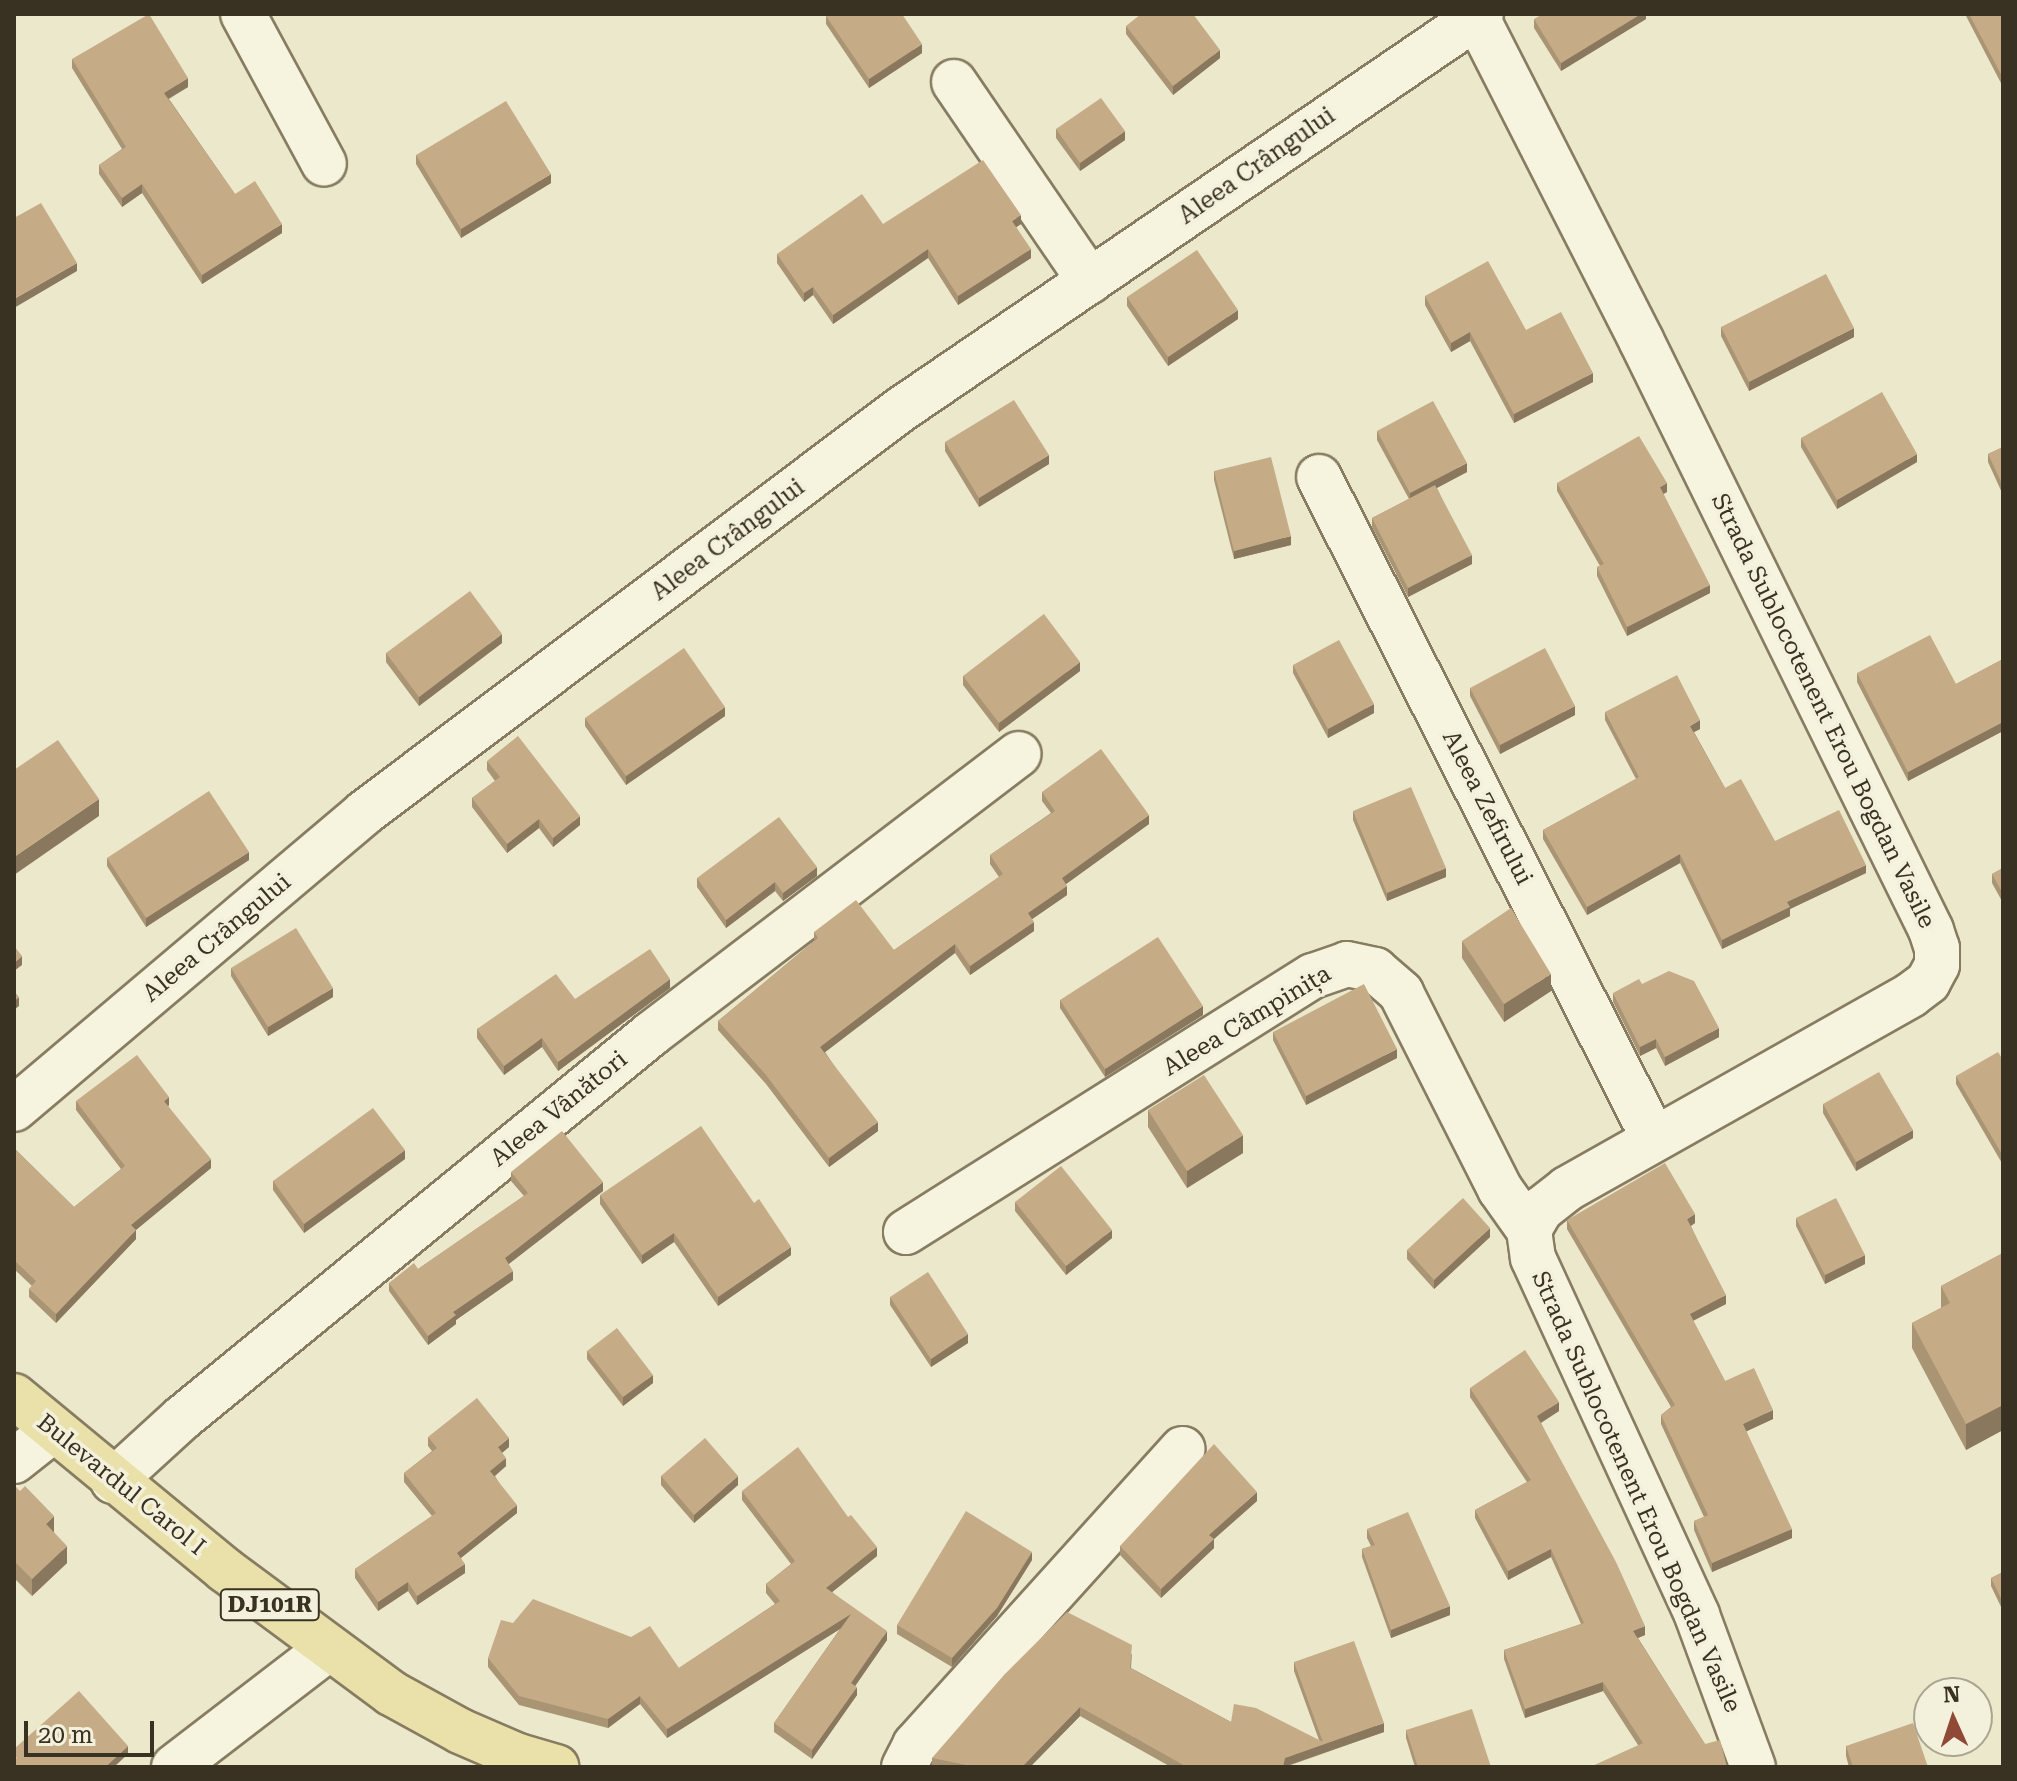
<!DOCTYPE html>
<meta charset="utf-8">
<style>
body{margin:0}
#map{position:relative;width:2017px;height:1781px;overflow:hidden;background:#ebe8cc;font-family:"Roboto Serif",serif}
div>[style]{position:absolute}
.roads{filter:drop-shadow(2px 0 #877c61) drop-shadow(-2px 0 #877c61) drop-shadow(0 2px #877c61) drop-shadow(0 -2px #877c61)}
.minor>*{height:44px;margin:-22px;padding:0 22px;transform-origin:22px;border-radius:22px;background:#f6f4df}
.primary>*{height:44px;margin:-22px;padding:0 22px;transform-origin:22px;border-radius:22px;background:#e9e1a9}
.wall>*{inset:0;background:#a99473}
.shaded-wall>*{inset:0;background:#8a785e}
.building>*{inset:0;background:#c5ac86}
span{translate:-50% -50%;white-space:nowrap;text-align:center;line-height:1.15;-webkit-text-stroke:7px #f3f1db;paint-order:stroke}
.shield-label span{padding:2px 6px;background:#f3f1db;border:2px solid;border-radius:6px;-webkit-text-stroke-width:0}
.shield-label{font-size:22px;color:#393223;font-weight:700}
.street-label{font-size:24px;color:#393223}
.frame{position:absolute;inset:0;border:16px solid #393223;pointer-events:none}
.north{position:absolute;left:1913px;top:1677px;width:80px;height:80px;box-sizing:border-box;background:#f3f1db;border:2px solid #a9a591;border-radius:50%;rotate:357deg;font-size:22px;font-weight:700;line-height:32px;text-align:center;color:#393223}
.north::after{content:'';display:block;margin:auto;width:28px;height:36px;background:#904837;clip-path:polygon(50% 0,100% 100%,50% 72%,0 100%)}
.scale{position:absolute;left:24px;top:1721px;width:130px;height:36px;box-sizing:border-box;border:4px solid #393223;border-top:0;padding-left:10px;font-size:24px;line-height:28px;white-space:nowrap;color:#393223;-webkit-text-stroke:6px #f3f1db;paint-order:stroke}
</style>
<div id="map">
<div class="roads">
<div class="minor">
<i style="left:243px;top:14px;width:170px;rotate:61.6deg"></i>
<i style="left:1475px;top:14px;width:366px;rotate:63deg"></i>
<i style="left:1641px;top:340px;width:657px;rotate:63.82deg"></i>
<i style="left:1931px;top:930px;width:19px;rotate:72deg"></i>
<i style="left:1937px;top:948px;width:17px;rotate:90deg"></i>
<i style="left:1937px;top:965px;width:19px;rotate:118deg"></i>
<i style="left:1928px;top:982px;width:21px;rotate:143deg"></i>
<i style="left:1911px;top:995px;width:395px;rotate:150.6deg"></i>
<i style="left:1567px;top:1189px;width:33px;rotate:142deg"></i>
<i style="left:1541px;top:1209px;width:24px;rotate:120deg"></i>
<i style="left:1529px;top:1230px;width:28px;rotate:82deg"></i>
<i style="left:1533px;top:1258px;width:393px;rotate:65.3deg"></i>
<i style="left:1697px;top:1615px;width:162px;rotate:69.8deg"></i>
<i style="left:954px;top:82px;width:241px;rotate:55.7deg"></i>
<i style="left:1319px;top:477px;width:742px;rotate:63.16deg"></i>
<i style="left:14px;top:1109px;width:458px;rotate:-40.2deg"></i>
<i style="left:364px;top:813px;width:671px;rotate:-36.94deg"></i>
<i style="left:900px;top:410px;width:703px;rotate:-34.28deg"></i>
<i style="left:906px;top:1232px;width:481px;rotate:-32.2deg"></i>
<i style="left:1313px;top:976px;width:36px;rotate:-19deg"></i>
<i style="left:1347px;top:964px;width:29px;rotate:12deg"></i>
<i style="left:1375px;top:970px;width:35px;rotate:41deg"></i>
<i style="left:1401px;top:993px;width:220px;rotate:63.2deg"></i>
<i style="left:1500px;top:1189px;width:50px;rotate:54.7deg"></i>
<i style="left:14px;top:1461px;width:48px;rotate:-38.3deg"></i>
<i style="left:113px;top:1481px;width:93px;rotate:-42.4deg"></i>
<i style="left:182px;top:1418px;width:606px;rotate:-39.31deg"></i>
<i style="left:651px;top:1034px;width:462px;rotate:-37.3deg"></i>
<i style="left:174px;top:1767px;width:194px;rotate:-37.5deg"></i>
<i style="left:904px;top:1767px;width:25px;rotate:-63deg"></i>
<i style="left:915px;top:1745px;width:399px;rotate:-47.9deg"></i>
</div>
<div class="primary">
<i style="left:14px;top:1396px;width:273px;rotate:39.5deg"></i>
<i style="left:225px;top:1570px;width:207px;rotate:36.5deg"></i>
<i style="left:391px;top:1693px;width:79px;rotate:28.8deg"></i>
<i style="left:460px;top:1731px;width:63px;rotate:23.3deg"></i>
<i style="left:518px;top:1756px;width:40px;rotate:16deg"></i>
</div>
</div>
<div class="wall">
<i style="clip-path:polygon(1646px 14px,1646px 19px,1561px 71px,1534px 28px,1534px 19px)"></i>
<i style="clip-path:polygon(1965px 14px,2003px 14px,2003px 87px)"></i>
<i style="clip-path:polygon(826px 16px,922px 53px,869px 88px,826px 24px)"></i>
<i style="clip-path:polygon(1126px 26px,1220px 58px,1173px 95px,1126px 34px)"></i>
<i style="clip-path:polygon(72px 59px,188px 87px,169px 99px,235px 194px,282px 233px,202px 284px,142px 193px,122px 207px,99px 174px,99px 165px,122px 149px,72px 68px)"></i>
<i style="clip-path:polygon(1056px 129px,1125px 140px,1080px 171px,1056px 138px)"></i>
<i style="clip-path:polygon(416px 155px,551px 183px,461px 238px,416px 164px)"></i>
<i style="clip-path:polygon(883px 224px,1021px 224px,1016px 227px,1031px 258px,958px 305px,928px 258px,833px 324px,813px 295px,804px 302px,777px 263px,777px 254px)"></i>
<i style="clip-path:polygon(1425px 296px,1526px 330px,1593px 382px,1514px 423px,1470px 341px,1451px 352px,1425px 305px)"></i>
<i style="clip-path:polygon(1127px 297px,1238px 319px,1168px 366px,1127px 306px)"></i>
<i style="clip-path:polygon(1721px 327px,1854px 337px,1749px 391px,1721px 336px)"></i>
<i style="clip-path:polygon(1377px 431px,1467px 472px,1437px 488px,1472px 564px,1408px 597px,1372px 527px,1372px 518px,1409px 499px,1377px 440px)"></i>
<i style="clip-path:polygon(1801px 438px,1917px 462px,1837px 509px,1801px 447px)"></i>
<i style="clip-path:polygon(945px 442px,1049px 464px,979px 507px,945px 451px)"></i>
<i style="clip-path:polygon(2003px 447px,2003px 495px,1988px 462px,1988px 454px)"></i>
<i style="clip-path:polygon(1214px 471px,1291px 545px,1234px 559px,1214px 480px)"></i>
<i style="clip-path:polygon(1557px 483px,1667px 492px,1663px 494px,1710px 593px,1627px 636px,1597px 576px,1597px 567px,1600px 566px,1557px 491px)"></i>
<i style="clip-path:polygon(502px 643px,419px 706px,386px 662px,386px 653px)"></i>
<i style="clip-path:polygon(2003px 659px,2003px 731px,1908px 781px,1857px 682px,1857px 673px,1956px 684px)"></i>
<i style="clip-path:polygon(1293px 665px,1374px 713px,1328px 738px,1293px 673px)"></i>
<i style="clip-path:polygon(1080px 671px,999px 732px,963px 685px,963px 676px)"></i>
<i style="clip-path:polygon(1470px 688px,1575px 715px,1500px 754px,1470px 696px)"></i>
<i style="clip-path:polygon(1605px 712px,1700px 729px,1694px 732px,1725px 788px,1775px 841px,1866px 873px,1790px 909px,1790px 916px,1722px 949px,1680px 863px,1587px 915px,1543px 839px,1543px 830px,1636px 779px,1605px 720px)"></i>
<i style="clip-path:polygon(725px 716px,626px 785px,585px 726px,585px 718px)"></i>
<i style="clip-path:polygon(487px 761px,580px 825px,553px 847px,539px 828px,507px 853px,472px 807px,472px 798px,495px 781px,487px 770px)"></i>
<i style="clip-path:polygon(1042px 792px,1149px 824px,1066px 884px,1067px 895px,1032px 919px,1034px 931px,970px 975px,955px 953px,825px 1052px,878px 1131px,829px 1167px,766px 1084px,718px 1030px,718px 1021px,814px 941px,814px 932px,894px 950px,999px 877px,990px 864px,990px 855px,1051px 813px,1042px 801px)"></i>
<i style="clip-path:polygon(1353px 811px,1446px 877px,1387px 901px,1353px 820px)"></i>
<i style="clip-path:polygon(107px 858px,249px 860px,146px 927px,107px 866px)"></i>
<i style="clip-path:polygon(2003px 868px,2003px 903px,1992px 883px,1992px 874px)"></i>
<i style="clip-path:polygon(817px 876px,783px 901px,775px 891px,726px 928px,697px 887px,697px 878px)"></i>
<i style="clip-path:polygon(1462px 941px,1551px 991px,1504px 1022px,1462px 958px)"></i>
<i style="clip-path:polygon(231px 968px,333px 997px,268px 1036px,231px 976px)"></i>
<i style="clip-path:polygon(670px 988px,558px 1071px,542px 1047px,504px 1075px,477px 1038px,477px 1029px,575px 999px)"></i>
<i style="clip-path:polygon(1613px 993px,1719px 1037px,1665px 1066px,1656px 1048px,1640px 1056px,1613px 1002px)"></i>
<i style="clip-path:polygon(1060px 1000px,1203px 1015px,1105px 1077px,1060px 1008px)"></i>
<i style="clip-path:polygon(1273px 1032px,1397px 1058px,1306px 1105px,1273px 1040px)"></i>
<i style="clip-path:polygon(2003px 1060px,2003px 1165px,1956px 1084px,1956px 1076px)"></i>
<i style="clip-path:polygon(76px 1101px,169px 1105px,168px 1106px,211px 1168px,136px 1230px,136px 1239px,56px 1323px,29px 1297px,29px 1289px,32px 1286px,14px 1269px,14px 1148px,74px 1207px,121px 1169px,76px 1110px)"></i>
<i style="clip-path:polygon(1823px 1104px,1913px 1138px,1856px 1171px,1823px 1113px)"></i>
<i style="clip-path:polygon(1148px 1110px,1243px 1153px,1187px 1188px,1148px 1127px)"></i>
<i style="clip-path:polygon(405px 1159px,304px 1233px,273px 1190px,273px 1181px)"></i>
<i style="clip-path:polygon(511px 1172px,603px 1191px,508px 1264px,513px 1280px,456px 1320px,456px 1324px,428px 1345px,389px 1291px,389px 1283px,418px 1269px,524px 1196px,511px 1181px)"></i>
<i style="clip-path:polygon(600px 1195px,791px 1255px,718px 1306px,674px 1242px,642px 1264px,600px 1204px)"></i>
<i style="clip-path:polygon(1015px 1202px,1112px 1238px,1066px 1275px,1015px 1211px)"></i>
<i style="clip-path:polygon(1796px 1218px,1865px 1264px,1825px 1284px,1796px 1226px)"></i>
<i style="clip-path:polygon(1567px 1220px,1695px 1223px,1691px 1226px,1726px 1304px,1693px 1321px,1725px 1381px,1773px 1419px,1746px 1431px,1792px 1538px,1712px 1572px,1694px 1530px,1694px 1521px,1704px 1517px,1661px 1424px,1661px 1415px,1671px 1407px,1567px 1229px)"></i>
<i style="clip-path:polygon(1490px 1237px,1434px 1289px,1407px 1259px,1407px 1250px)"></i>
<i style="clip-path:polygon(2003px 1253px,2003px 1430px,1966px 1450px,1912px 1348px,1912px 1323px,1941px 1308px,1941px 1286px)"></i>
<i style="clip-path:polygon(890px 1297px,968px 1343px,931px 1367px,890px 1305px)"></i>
<i style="clip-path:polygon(587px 1351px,653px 1383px,623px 1406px,587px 1359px)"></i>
<i style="clip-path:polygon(1470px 1388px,1559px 1411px,1541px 1423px,1645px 1635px,1638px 1638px,1705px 1744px,1727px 1767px,1638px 1745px,1603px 1691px,1525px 1718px,1504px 1659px,1504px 1650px,1581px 1624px,1551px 1557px,1508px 1580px,1475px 1518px,1475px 1510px,1527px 1482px,1470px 1397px)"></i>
<i style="clip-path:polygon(428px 1437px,509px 1447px,502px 1453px,506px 1466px,495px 1476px,517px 1513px,461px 1558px,465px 1573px,417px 1605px,408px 1591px,378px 1611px,355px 1578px,355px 1569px,432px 1516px,404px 1482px,404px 1473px,432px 1451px,428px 1446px)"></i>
<i style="clip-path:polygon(661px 1476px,738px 1485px,694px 1523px,661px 1485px)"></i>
<i style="clip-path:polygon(14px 1485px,54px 1532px,67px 1563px,32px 1596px,14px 1578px)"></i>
<i style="clip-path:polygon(742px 1491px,848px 1517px,877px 1556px,832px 1592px,887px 1640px,855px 1686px,857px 1695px,812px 1759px,774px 1732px,774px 1723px,840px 1629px,667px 1738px,640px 1704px,608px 1728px,519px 1705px,488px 1667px,488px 1658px,679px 1668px,775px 1604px,766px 1593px,766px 1584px,791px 1564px,742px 1500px)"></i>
<i style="clip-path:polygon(1257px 1501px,1214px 1539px,1214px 1548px,1161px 1598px,1120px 1555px,1120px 1546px)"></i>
<i style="clip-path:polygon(1367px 1529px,1450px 1615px,1391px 1638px,1362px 1557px,1362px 1549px,1371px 1546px,1367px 1538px)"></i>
<i style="clip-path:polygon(1032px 1560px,997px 1616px,952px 1667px,897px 1634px,897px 1625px)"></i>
<i style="clip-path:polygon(2003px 1572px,2003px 1611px,1991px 1586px,1991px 1578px)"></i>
<i style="clip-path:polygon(1132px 1654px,1131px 1668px,1231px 1722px,1319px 1740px,1294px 1671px,1294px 1662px,1384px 1732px,1285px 1767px,1171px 1767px,1080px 1716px,1030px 1767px,932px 1767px,932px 1758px)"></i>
<i style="clip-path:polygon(1406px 1730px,1491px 1767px,1415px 1767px,1406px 1738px)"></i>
<i style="clip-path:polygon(1846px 1746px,1928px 1767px,1849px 1767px,1846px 1756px)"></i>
</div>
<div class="shaded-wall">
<i style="clip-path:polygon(1641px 14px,1646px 14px,1646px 19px,1561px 71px,1561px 63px)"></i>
<i style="clip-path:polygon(922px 44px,922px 53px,869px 88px,869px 79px)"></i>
<i style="clip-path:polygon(1220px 50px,1220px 58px,1173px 95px,1173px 86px)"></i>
<i style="clip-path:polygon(188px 78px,188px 87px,164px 101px,164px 93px)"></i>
<i style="clip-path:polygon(1125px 131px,1125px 140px,1080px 171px,1080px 163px)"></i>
<i style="clip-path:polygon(551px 174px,551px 183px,461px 238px,461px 229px)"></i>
<i style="clip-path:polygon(142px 184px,142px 193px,122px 207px,122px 198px)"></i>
<i style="clip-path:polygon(1021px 215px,1021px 224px,1012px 230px,1012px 221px)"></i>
<i style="clip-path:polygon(282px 224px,282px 233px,202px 284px,202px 275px)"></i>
<i style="clip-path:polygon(928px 249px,928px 258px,833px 324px,833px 315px)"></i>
<i style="clip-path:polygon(1031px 249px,1031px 258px,958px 305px,958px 296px)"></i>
<i style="clip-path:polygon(77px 263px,77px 271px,14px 308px,14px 299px)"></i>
<i style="clip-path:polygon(813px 287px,813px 295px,804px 302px,804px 293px)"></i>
<i style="clip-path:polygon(1238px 310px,1238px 319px,1168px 366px,1168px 357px)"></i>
<i style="clip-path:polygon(1854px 328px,1854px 337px,1749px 391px,1749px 382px)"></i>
<i style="clip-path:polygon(1470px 332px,1470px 341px,1451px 352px,1451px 343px)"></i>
<i style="clip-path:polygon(1593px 373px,1593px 382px,1514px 423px,1514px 414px)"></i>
<i style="clip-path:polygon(1917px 454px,1917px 462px,1837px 509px,1837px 500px)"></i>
<i style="clip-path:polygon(1049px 455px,1049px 464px,979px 507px,979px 498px)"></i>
<i style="clip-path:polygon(1467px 463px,1467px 472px,1410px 502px,1410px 493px)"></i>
<i style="clip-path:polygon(1667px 483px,1667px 492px,1660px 496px,1660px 487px)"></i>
<i style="clip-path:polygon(1291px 536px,1291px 545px,1234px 559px,1234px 551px)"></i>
<i style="clip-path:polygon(1472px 555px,1472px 564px,1408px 597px,1408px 588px)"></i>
<i style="clip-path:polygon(1710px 585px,1710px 593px,1627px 636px,1627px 627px)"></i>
<i style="clip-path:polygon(502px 634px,502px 643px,419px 706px,419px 697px)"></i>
<i style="clip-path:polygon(1080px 662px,1080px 671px,999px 732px,999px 723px)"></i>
<i style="clip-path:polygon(1374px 704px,1374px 713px,1328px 738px,1328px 729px)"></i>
<i style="clip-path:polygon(1575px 706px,1575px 715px,1500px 754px,1500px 745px)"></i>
<i style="clip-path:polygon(725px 707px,725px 716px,626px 785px,626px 776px)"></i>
<i style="clip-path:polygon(1700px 720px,1700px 729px,1690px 734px,1690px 726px)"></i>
<i style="clip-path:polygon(2003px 722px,2003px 731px,1908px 781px,1908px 772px)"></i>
<i style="clip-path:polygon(99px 799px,99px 816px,14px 875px,14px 857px)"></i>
<i style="clip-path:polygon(1149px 815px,1149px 824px,1062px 887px,1062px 878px)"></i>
<i style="clip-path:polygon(580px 816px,580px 825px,553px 847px,553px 838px)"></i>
<i style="clip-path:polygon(539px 819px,539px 828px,507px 853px,507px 844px)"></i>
<i style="clip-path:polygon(249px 852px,249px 860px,146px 927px,146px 918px)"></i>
<i style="clip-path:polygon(1680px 854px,1680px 863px,1587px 915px,1587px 907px)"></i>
<i style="clip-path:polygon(1866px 865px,1866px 873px,1790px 909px,1790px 916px,1722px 949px,1722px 940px,1787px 902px)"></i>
<i style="clip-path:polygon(817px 867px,817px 876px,783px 901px,783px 893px)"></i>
<i style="clip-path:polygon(1446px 868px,1446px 877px,1387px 901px,1387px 893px)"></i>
<i style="clip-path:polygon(775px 882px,775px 891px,726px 928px,726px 920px)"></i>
<i style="clip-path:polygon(1067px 886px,1067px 895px,1028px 922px,1028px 913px)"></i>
<i style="clip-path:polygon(1034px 922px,1034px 931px,970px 975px,970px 966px)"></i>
<i style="clip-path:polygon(955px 944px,955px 953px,820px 1056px,820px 1047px)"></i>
<i style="clip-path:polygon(22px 956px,22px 965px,14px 971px,14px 963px)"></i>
<i style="clip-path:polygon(1551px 974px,1551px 991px,1504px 1022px,1504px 1004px)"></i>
<i style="clip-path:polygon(670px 979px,670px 988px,558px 1071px,558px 1062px)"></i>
<i style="clip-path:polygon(333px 988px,333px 997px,268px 1036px,268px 1027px)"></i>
<i style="clip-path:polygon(19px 997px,19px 1006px,14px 1010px,14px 1001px)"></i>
<i style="clip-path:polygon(1203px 1006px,1203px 1015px,1105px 1077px,1105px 1069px)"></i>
<i style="clip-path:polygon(1719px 1028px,1719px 1037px,1665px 1066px,1665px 1057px)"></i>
<i style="clip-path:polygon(542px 1038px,542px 1047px,504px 1075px,504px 1066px)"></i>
<i style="clip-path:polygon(1656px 1039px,1656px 1048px,1640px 1056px,1640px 1047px)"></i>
<i style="clip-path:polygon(1397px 1049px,1397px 1058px,1306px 1105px,1306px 1096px)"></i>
<i style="clip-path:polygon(169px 1097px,169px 1105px,164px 1110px,164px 1101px)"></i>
<i style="clip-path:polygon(878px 1122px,878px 1131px,829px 1167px,829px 1158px)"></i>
<i style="clip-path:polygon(1913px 1130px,1913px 1138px,1856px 1171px,1856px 1162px)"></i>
<i style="clip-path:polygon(1243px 1135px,1243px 1153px,1187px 1188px,1187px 1171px)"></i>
<i style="clip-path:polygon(405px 1150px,405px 1159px,304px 1233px,304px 1224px)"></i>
<i style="clip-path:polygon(211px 1159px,211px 1168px,131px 1234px,131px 1225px)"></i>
<i style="clip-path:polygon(603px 1182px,603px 1191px,505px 1267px,505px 1258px)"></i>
<i style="clip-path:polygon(1695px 1214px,1695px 1223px,1687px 1228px,1687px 1219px)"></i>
<i style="clip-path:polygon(1490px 1228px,1490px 1237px,1434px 1289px,1434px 1280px)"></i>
<i style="clip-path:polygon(136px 1230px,136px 1239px,56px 1323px,56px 1314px)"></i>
<i style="clip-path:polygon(1112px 1230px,1112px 1238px,1066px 1275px,1066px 1266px)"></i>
<i style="clip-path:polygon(674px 1233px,674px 1242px,642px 1264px,642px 1255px)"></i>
<i style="clip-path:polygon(791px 1247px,791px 1255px,718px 1306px,718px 1297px)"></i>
<i style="clip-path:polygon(1865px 1255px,1865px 1264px,1825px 1284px,1825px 1275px)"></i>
<i style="clip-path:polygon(513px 1271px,513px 1280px,456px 1320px,456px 1324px,428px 1345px,428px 1336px,453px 1312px)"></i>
<i style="clip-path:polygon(1726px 1295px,1726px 1304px,1690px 1322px,1690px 1314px)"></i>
<i style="clip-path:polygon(968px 1334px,968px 1343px,931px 1367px,931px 1359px)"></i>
<i style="clip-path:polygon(653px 1375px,653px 1383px,623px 1406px,623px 1397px)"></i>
<i style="clip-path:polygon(1559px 1402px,1559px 1411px,1537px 1425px,1537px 1416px)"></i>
<i style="clip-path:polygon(2003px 1405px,2003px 1430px,1966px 1450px,1966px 1424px)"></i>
<i style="clip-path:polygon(1773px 1410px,1773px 1419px,1743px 1433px,1743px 1424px)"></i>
<i style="clip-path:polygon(509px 1438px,509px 1447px,498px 1456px,498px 1447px)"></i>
<i style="clip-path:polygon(506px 1458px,506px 1466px,490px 1480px,490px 1471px)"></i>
<i style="clip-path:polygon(738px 1476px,738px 1485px,694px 1523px,694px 1515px)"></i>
<i style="clip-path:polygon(1257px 1492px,1257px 1501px,1214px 1539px,1214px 1548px,1161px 1598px,1161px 1589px,1209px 1535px)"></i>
<i style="clip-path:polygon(517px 1505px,517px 1513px,457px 1561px,457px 1553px)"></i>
<i style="clip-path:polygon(54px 1516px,54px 1533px,46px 1524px)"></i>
<i style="clip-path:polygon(1792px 1529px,1792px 1538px,1712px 1572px,1712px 1563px)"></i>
<i style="clip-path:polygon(67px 1546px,67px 1563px,32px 1596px,32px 1579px)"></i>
<i style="clip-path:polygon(877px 1547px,877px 1556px,826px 1597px,826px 1588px)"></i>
<i style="clip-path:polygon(1551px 1549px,1551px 1557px,1508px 1580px,1508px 1571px)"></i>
<i style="clip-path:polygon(1032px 1552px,1032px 1560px,997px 1616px,952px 1667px,952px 1658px)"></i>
<i style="clip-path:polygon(465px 1564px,465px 1573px,417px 1605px,417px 1596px)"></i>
<i style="clip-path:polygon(408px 1582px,408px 1591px,378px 1611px,378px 1602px)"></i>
<i style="clip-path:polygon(1450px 1606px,1450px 1615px,1391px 1638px,1391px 1630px)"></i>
<i style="clip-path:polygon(851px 1614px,851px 1622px,667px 1738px,667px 1729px)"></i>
<i style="clip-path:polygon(1645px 1626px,1645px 1635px,1633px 1640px,1633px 1631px)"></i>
<i style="clip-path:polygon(887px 1631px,887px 1640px,851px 1692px,851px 1683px)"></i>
<i style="clip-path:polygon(1603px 1682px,1603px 1691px,1525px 1718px,1525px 1709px)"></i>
<i style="clip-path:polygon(857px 1687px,857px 1695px,812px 1759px,812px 1750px)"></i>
<i style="clip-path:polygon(640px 1696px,640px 1704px,608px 1728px,608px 1719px)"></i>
<i style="clip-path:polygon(1080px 1707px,1080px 1716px,1030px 1767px,1022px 1767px)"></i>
<i style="clip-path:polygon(1384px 1723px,1384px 1732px,1283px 1767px,1285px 1758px)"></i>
<i style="clip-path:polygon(128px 1746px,128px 1754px,114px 1767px,105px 1767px)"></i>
</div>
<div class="building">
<i style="clip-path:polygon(149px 14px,188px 78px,164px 93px,235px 194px,255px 181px,282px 224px,202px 275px,142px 184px,122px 198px,99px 165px,126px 147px,72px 59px)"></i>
<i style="clip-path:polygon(828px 14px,902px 14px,922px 44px,869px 79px,826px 16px)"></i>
<i style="clip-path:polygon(1141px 14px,1193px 14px,1220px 50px,1173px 86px,1126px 26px)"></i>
<i style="clip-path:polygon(1543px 14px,1641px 14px,1561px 63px,1534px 19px)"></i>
<i style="clip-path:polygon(1969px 14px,2003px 14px,2003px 78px)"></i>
<i style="clip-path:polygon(1101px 98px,1125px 131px,1080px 163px,1056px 129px)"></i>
<i style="clip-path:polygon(506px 101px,551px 174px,461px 229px,416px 155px)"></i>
<i style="clip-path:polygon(983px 160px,1021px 215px,1012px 221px,1031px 249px,958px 296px,928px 249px,833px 315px,813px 287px,804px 293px,777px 254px,862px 194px,883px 224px)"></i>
<i style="clip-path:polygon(41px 203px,77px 263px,14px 299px,14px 218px)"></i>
<i style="clip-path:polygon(1197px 250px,1238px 310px,1168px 357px,1127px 297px)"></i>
<i style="clip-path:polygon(1488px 261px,1526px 330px,1561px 312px,1593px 373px,1514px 414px,1470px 332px,1451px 343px,1425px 296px)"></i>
<i style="clip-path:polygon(1826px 274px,1854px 328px,1749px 382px,1721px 327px)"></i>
<i style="clip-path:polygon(1882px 392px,1917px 454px,1837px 500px,1801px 438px)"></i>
<i style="clip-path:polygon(1014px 400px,1049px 455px,979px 498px,945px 442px)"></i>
<i style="clip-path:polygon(1433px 401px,1467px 463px,1410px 493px,1377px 431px)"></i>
<i style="clip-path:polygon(1639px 436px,1667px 483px,1660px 487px,1710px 585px,1627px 627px,1597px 567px,1604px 564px,1557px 483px)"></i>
<i style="clip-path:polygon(2003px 447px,2003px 486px,1988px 454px)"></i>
<i style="clip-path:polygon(1271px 457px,1291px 536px,1234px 551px,1214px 471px)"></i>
<i style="clip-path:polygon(1435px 485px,1472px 555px,1408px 588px,1372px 518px)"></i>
<i style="clip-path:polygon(470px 591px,502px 634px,419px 697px,386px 653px)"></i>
<i style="clip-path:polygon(1044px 614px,1080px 662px,999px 723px,963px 676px)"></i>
<i style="clip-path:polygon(1930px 635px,1956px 684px,2003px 659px,2003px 722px,1908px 772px,1857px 673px)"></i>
<i style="clip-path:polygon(1339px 640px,1374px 704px,1328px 729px,1293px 665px)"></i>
<i style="clip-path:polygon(684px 648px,725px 707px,626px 776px,585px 718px)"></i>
<i style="clip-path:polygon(1545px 648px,1575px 706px,1500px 745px,1470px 688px)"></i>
<i style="clip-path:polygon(1677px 675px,1700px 720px,1690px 726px,1725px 788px,1741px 779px,1775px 841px,1839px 810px,1866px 865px,1787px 902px,1790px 907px,1722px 940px,1680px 854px,1587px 907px,1543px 830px,1639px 777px,1605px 712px)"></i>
<i style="clip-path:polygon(518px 736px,580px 816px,553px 838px,539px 819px,507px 844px,472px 798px,500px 777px,487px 761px)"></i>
<i style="clip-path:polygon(58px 740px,99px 799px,14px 857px,14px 770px)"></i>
<i style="clip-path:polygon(1101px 749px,1149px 815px,1062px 878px,1067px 886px,1028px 913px,1034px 922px,970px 966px,955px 944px,820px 1047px,878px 1122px,829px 1158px,766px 1075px,718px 1021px,818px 938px,814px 932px,856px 900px,894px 950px,1003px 874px,990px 855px,1055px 811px,1042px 792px)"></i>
<i style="clip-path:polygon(1411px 787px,1446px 868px,1387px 893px,1353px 811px)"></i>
<i style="clip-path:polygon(209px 791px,249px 852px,146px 918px,107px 858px)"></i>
<i style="clip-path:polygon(779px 817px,817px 867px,783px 893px,775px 882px,726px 920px,697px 878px)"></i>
<i style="clip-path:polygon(2003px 868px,2003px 894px,1992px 874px)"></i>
<i style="clip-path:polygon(1511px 908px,1551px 974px,1504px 1004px,1462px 941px)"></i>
<i style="clip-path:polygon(296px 928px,333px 988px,268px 1027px,231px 968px)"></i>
<i style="clip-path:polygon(1158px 937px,1203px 1006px,1105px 1069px,1060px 1000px)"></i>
<i style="clip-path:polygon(14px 946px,22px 956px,14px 963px)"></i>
<i style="clip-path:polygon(650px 949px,670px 979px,558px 1062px,542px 1038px,504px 1066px,477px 1029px,556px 974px,575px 999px)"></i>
<i style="clip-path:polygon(1669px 971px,1694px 981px,1719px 1028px,1665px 1057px,1656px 1039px,1640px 1047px,1613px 993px,1639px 979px,1642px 984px)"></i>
<i style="clip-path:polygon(1364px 984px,1397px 1049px,1306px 1096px,1273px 1032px)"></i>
<i style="clip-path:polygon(14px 991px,19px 997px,14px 1001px)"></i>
<i style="clip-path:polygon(1998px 1052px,2003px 1060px,2003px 1156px,1956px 1076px)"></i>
<i style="clip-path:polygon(137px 1055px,169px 1097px,164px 1101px,211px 1159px,131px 1225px,136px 1230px,56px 1314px,29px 1289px,36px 1281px,14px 1260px,14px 1148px,74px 1207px,125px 1166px,76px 1101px)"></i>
<i style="clip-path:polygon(1879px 1072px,1913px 1130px,1856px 1162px,1823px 1104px)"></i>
<i style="clip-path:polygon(1204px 1075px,1243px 1135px,1187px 1171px,1148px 1110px)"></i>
<i style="clip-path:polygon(373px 1108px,405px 1150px,304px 1224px,273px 1181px)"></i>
<i style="clip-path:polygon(701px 1126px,754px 1203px,759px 1199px,791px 1247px,718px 1297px,674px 1233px,642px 1255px,600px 1195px)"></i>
<i style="clip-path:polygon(562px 1131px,603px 1182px,505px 1258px,513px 1271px,453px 1312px,456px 1315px,428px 1336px,389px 1283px,414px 1263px,418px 1269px,528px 1193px,511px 1172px)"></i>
<i style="clip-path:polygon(1665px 1163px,1695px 1214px,1687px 1219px,1726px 1295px,1690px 1314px,1725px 1381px,1754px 1368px,1773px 1410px,1743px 1424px,1792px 1529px,1712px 1563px,1694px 1521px,1708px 1515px,1661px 1415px,1675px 1405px,1567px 1220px)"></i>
<i style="clip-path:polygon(1061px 1166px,1112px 1230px,1066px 1266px,1015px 1202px)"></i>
<i style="clip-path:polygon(1463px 1198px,1490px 1228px,1434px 1280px,1407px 1250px)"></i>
<i style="clip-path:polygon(1836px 1198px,1865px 1255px,1825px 1275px,1796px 1218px)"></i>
<i style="clip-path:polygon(2003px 1253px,2003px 1405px,1966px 1424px,1912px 1323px,1950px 1303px,1941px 1286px)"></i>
<i style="clip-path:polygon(928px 1272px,968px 1334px,931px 1359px,890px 1297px)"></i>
<i style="clip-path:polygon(617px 1328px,653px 1375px,623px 1397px,587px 1351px)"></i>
<i style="clip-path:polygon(1525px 1350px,1559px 1402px,1537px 1416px,1616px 1562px,1645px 1626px,1633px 1631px,1705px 1744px,1720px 1740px,1727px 1767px,1590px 1767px,1643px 1743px,1603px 1682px,1525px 1709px,1504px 1650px,1584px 1623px,1551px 1549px,1508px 1571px,1475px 1510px,1531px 1480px,1470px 1388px)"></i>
<i style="clip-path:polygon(477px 1398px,509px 1438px,498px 1447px,506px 1458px,490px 1471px,517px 1505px,457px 1553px,465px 1564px,417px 1596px,408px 1582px,378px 1602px,355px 1569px,436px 1513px,404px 1473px,437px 1448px,428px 1437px)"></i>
<i style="clip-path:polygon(705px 1438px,738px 1476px,694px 1515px,661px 1476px)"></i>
<i style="clip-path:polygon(1214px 1444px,1257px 1492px,1209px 1535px,1214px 1539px,1161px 1589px,1120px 1546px)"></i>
<i style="clip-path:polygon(798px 1447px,848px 1517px,851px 1515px,877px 1547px,826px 1588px,887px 1631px,851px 1683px,857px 1687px,812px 1750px,774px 1723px,851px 1614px,667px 1729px,640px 1696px,608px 1719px,519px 1696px,488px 1658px,501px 1620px,513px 1623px,533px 1599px,631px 1637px,650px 1626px,679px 1668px,780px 1601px,766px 1584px,795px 1561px,742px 1491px)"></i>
<i style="clip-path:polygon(14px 1485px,20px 1491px,25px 1486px,54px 1516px,46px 1524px,67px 1546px,32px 1579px,14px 1561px)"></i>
<i style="clip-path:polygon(966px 1511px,1032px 1552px,997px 1608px,952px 1658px,897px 1625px)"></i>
<i style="clip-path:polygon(1408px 1512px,1450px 1606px,1391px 1630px,1362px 1549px,1375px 1545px,1367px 1529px)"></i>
<i style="clip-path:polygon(2003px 1572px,2003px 1602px,1991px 1578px)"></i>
<i style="clip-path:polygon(1067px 1612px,1132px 1645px,1130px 1668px,1231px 1722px,1234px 1704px,1256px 1708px,1323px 1742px,1294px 1662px,1354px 1641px,1384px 1723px,1285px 1758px,1283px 1767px,1187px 1767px,1080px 1707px,1022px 1767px,976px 1767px,932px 1758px,1004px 1675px)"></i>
<i style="clip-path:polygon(79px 1691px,128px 1746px,105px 1767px,14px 1767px,14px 1760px,17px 1758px,14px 1755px,14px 1749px)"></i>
<i style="clip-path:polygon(1472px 1709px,1491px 1767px,1418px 1767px,1406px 1730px)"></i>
<i style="clip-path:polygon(1913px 1723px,1928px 1767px,1853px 1767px,1846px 1746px)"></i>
</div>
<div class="shield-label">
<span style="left:270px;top:1605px">DJ101R</span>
</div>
<div class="street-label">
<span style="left:1257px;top:166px;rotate:-35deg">Aleea Crângului</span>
<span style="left:728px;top:540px;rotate:-37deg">Aleea Crângului</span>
<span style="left:1823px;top:711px;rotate:64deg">Strada Sublocotenent Erou Bogdan Vasile</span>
<span style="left:1487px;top:808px;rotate:63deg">Aleea Zefirului</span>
<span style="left:217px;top:938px;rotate:-40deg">Aleea Crângului</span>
<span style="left:1247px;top:1021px;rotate:-31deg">Aleea Câmpinița</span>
<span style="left:559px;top:1109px;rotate:-39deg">Aleea Vânători</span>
<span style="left:121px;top:1485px;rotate:39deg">Bulevardul Carol I</span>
<span style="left:1636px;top:1492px;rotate:66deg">Strada Sublocotenent Erou Bogdan Vasile</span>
</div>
<div class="frame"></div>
<div class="north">N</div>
<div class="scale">20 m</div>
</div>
